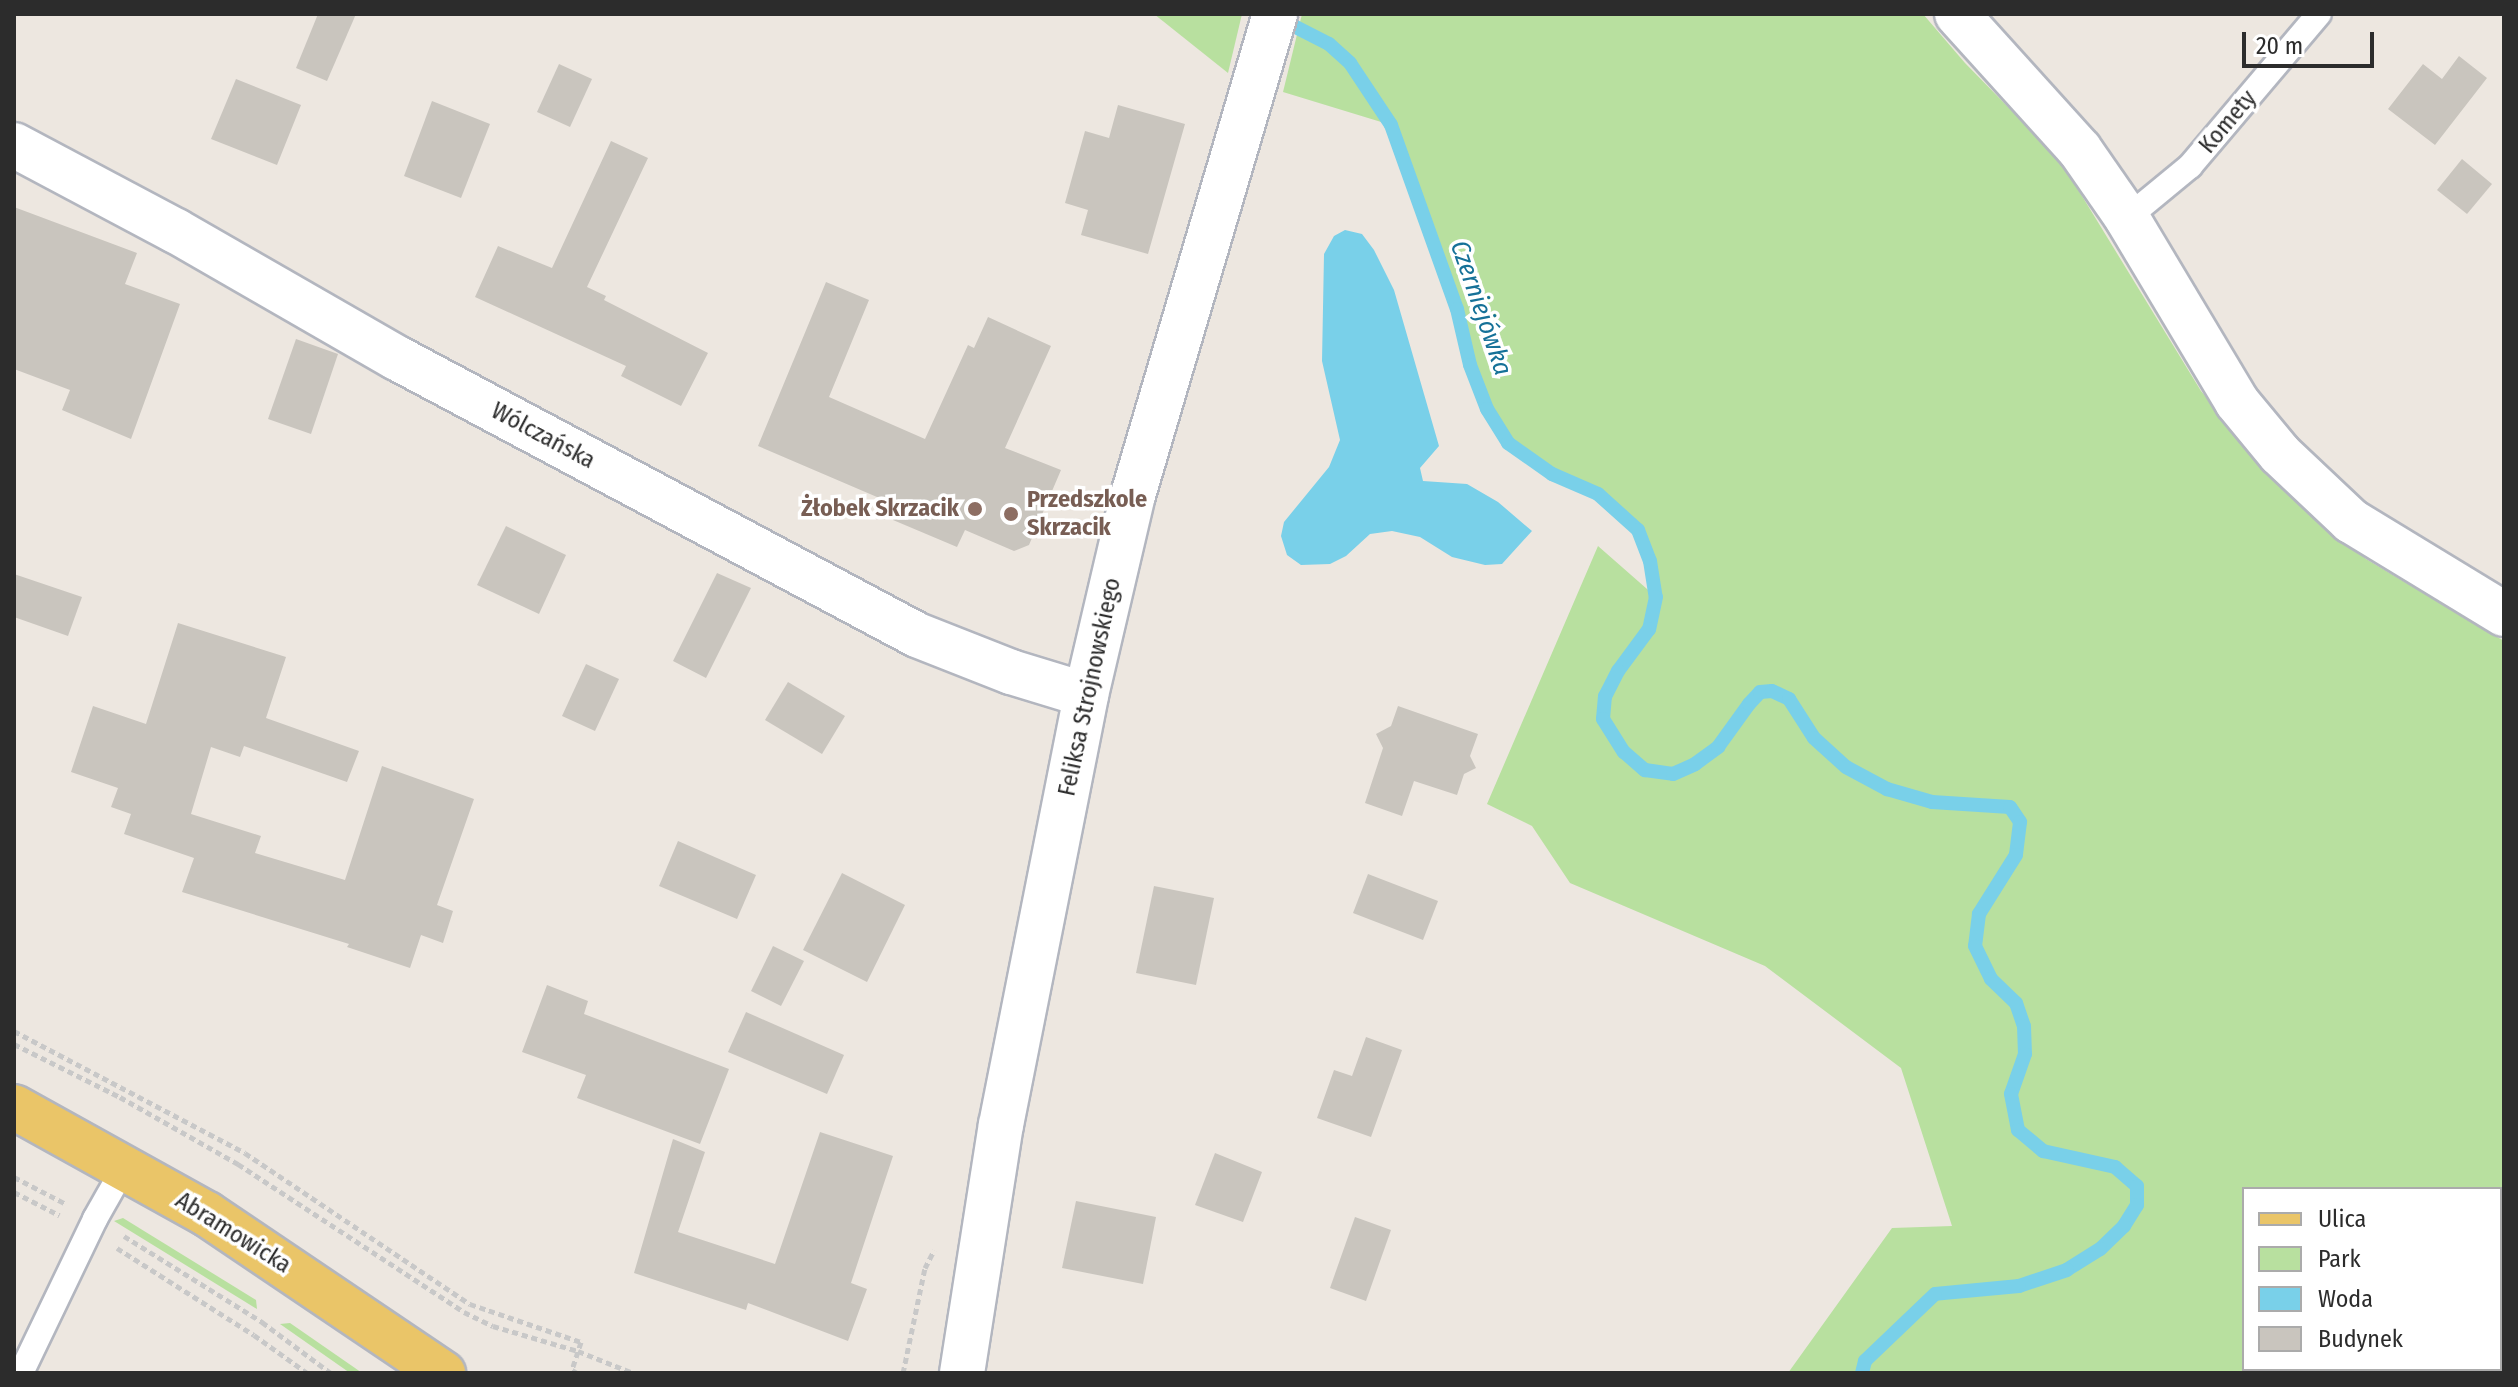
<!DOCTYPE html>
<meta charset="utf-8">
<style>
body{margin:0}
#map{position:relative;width:2518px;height:1387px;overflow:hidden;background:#ede7e0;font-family:"Fira Sans Condensed",sans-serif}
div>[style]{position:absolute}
.green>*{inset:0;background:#b8e09f}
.water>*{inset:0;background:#79d0e9}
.stream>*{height:14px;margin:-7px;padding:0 7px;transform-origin:7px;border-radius:7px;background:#79d0e9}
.building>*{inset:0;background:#c9c5be}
.path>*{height:5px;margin-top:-2.5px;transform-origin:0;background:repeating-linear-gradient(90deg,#c8c8c8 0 6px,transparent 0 10px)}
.roads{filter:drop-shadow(2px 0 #b3b6bf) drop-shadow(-2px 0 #b3b6bf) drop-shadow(0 2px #b3b6bf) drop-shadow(0 -2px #b3b6bf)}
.service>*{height:24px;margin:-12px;padding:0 12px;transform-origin:12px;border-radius:12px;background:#fff}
.minor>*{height:44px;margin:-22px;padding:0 22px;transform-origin:22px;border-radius:22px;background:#fff}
.tertiary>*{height:44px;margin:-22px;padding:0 22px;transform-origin:22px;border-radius:22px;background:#fff}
.primary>*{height:44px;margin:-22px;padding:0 22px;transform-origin:22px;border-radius:22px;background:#eac568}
.dots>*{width:22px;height:22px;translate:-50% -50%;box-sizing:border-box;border:4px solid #fff;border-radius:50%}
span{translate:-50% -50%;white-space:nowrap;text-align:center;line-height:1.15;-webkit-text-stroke:7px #fff;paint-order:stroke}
.street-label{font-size:24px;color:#2c2c2c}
.education-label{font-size:24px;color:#785e54;font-weight:700}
.left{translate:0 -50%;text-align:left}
.right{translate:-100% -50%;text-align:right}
.water-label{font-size:26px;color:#157198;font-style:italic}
.frame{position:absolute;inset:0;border:16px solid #2c2c2c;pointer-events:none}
.legend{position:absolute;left:2242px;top:1187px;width:260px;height:184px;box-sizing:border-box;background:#fff;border:2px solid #ababab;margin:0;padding:10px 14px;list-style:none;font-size:24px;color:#2c2c2c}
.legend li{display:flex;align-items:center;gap:16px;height:40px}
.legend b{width:40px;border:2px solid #ababab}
.scale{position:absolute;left:2242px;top:32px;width:132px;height:36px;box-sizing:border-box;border:4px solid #2c2c2c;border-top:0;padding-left:10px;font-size:24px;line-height:28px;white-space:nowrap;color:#2c2c2c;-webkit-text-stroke:6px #fff;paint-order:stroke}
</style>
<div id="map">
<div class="green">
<i style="clip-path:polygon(1154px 14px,1242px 14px,1228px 73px)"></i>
<i style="clip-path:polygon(evenodd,1302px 14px,1923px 14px,1965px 63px,2060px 160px,2201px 391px,2283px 488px,2366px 559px,2504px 641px,2504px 1373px,1788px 1373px,1892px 1228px,1952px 1226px,1901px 1068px,1765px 966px,1570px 883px,1532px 826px,1487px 804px,1598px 546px,1655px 596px,1650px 561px,1638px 530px,1598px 494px,1552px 474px,1508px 443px,1487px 409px,1470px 365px,1457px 309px,1391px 125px,1283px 92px,1302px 14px,2244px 1189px,2500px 1189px,2500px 1369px,2244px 1369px,2244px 1189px)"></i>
<i style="clip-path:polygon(123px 1218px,256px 1300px,257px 1309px,114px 1221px)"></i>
<i style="clip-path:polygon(290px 1323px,355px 1368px,362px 1373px,350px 1373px,280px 1324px)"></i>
</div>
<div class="water">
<i style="clip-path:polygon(1345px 230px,1362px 234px,1374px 250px,1394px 290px,1439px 446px,1420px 468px,1423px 481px,1467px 484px,1498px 502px,1532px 531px,1502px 564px,1485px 565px,1452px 557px,1420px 537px,1392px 531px,1370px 534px,1346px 556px,1330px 564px,1301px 565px,1287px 555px,1281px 536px,1284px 522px,1329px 467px,1340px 440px,1322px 361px,1324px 254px,1334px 236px)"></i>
</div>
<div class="stream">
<i style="left:1280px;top:19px;width:55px;rotate:27deg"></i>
<i style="left:1329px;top:44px;width:28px;rotate:42deg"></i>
<i style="left:1350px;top:63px;width:74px;rotate:56.5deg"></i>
<i style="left:1391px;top:125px;width:195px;rotate:70.3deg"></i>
<i style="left:1457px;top:309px;width:57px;rotate:76.9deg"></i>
<i style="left:1470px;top:365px;width:47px;rotate:68.9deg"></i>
<i style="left:1487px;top:409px;width:40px;rotate:58deg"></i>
<i style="left:1508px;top:443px;width:54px;rotate:35.2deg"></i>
<i style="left:1552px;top:474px;width:50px;rotate:23.5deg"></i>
<i style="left:1598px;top:494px;width:54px;rotate:42deg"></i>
<i style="left:1638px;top:530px;width:33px;rotate:69deg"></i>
<i style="left:1650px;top:561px;width:36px;rotate:81deg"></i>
<i style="left:1656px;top:597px;width:33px;rotate:102deg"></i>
<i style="left:1649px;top:629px;width:52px;rotate:126.4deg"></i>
<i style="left:1618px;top:671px;width:28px;rotate:117deg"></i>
<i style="left:1605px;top:696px;width:23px;rotate:95deg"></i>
<i style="left:1603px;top:719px;width:39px;rotate:58deg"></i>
<i style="left:1624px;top:752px;width:28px;rotate:41deg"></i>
<i style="left:1645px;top:770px;width:28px;rotate:8deg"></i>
<i style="left:1673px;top:774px;width:24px;rotate:-24deg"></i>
<i style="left:1695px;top:764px;width:29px;rotate:-36deg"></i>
<i style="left:1718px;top:747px;width:53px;rotate:-54.2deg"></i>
<i style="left:1749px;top:704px;width:16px;rotate:-47deg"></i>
<i style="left:1760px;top:692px;width:12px;rotate:-5deg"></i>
<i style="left:1772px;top:691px;width:19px;rotate:25deg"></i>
<i style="left:1789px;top:699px;width:46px;rotate:57.3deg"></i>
<i style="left:1814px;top:738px;width:43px;rotate:42.2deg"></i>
<i style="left:1846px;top:767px;width:47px;rotate:28.2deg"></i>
<i style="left:1887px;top:789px;width:47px;rotate:16.1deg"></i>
<i style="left:1932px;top:802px;width:78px;rotate:3.7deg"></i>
<i style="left:2010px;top:807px;width:18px;rotate:56deg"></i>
<i style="left:2020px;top:822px;width:33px;rotate:97deg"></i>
<i style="left:2016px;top:855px;width:70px;rotate:122.1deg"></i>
<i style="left:1979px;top:914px;width:32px;rotate:97deg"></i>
<i style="left:1975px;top:946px;width:37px;rotate:64deg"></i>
<i style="left:1991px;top:979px;width:35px;rotate:44deg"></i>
<i style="left:2016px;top:1003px;width:24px;rotate:71deg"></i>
<i style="left:2024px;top:1026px;width:28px;rotate:88deg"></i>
<i style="left:2025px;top:1054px;width:42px;rotate:109.3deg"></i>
<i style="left:2011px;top:1094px;width:37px;rotate:79deg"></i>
<i style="left:2018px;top:1130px;width:33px;rotate:40deg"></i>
<i style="left:2043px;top:1151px;width:74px;rotate:12.5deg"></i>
<i style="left:2115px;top:1167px;width:29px;rotate:41deg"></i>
<i style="left:2137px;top:1186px;width:19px;rotate:90deg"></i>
<i style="left:2137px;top:1205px;width:25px;rotate:122deg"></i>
<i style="left:2124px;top:1226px;width:33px;rotate:136deg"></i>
<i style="left:2100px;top:1249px;width:39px;rotate:148deg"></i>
<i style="left:2067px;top:1270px;width:51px;rotate:161.6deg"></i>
<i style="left:2019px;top:1286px;width:84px;rotate:174.6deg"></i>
<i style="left:1935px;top:1294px;width:97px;rotate:136.3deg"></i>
<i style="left:1865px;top:1361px;width:12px;rotate:104deg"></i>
</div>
<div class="building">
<i style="clip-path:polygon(318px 14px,356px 14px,327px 81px,296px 68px)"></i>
<i style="clip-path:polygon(2459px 56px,2487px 78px,2435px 145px,2388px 109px,2423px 64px,2442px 79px)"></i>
<i style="clip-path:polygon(559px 64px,592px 79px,570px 127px,537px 112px)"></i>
<i style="clip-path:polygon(236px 79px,301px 105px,277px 165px,211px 139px)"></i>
<i style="clip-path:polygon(432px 101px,490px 124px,461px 198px,404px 176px)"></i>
<i style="clip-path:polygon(1118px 105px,1185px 124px,1148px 254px,1081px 235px,1088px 210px,1065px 203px,1085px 131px,1109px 138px)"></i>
<i style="clip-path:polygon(611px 141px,648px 158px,587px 287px,606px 296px,604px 300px,708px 353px,681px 406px,621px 376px,626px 366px,475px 297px,498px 246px,552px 268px)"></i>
<i style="clip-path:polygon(2462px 159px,2492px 184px,2467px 214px,2437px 190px)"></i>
<i style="clip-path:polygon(14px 207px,137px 253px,125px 284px,180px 304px,131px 439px,62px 410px,70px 390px,14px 369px)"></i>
<i style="clip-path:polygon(826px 282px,869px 300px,829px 397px,925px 439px,968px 345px,974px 348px,988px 317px,1051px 346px,1005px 448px,1061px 470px,1029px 545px,1014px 551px,965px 530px,957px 547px,893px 520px,898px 506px,758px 446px)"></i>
<i style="clip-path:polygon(296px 339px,338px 354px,311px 434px,268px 419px)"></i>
<i style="clip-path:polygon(506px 526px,566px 555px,539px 614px,477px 585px)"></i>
<i style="clip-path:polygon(717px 573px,751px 588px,706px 678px,673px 661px)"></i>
<i style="clip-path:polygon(14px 574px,82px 597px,68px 636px,14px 617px)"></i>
<i style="clip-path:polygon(178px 623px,286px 657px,266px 718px,359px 751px,347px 782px,244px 746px,240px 757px,211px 747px,191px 814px,261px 836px,255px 853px,345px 880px,382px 766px,474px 799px,437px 905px,453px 911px,443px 943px,421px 935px,410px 968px,347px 947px,349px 944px,182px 892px,194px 858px,124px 834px,131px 814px,111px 807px,118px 788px,71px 772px,93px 706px,146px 724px)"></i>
<i style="clip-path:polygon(586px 664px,619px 679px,595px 731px,562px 716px)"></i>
<i style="clip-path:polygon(788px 682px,845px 716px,822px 754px,765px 720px)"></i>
<i style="clip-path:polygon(1398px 706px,1478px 734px,1470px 756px,1476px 768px,1464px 774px,1457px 795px,1414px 781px,1402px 816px,1365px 803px,1383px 748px,1376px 734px,1391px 726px)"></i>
<i style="clip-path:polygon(678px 841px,756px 875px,737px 919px,659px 886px)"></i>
<i style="clip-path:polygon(842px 873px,905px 905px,867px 982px,803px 950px)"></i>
<i style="clip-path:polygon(1368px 874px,1438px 901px,1423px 940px,1353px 913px)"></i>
<i style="clip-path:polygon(1154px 886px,1214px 898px,1196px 985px,1136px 973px)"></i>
<i style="clip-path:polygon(773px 946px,804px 961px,781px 1006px,751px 991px)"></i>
<i style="clip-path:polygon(547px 985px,588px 1001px,584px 1014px,729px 1069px,700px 1144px,577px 1098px,586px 1075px,522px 1052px)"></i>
<i style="clip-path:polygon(746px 1012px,844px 1055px,827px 1094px,728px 1052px)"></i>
<i style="clip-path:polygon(1366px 1037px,1402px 1050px,1371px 1137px,1317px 1118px,1334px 1070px,1352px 1076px)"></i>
<i style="clip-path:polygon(820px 1132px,893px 1156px,851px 1283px,867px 1289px,848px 1341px,748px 1303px,746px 1310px,634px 1273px,673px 1139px,705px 1152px,678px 1232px,775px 1264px)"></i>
<i style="clip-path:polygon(1215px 1153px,1262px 1172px,1243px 1222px,1195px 1205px)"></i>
<i style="clip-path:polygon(1076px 1201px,1156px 1217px,1143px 1284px,1062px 1268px)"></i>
<i style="clip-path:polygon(1355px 1217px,1391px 1230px,1366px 1301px,1330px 1288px)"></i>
</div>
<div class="path">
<i style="left:14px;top:1031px;width:261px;rotate:27.8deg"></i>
<i style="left:245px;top:1153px;width:271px;rotate:33.9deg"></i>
<i style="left:470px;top:1304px;width:117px;rotate:18.9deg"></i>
<i style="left:581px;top:1342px;width:29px;rotate:108deg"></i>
<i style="left:572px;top:1370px;width:6px;rotate:31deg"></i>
<i style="left:14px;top:1044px;width:119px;rotate:26.6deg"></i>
<i style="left:120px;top:1097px;width:136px;rotate:29.6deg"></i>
<i style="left:238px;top:1164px;width:270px;rotate:33.2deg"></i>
<i style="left:464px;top:1312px;width:32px;rotate:26deg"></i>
<i style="left:493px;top:1326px;width:89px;rotate:16.4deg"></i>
<i style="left:578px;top:1351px;width:59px;rotate:21.8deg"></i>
<i style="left:14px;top:1177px;width:59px;rotate:27.4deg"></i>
<i style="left:14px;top:1192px;width:51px;rotate:27.1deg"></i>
<i style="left:124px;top:1236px;width:163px;rotate:31.9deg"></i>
<i style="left:262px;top:1322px;width:86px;rotate:36.5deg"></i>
<i style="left:117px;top:1248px;width:162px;rotate:32.4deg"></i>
<i style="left:254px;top:1335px;width:65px;rotate:35.6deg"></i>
<i style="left:903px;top:1373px;width:107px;rotate:-78.2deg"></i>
<i style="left:925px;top:1268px;width:20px;rotate:-63deg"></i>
</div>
<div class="roads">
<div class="service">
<i style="left:2127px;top:218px;width:82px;rotate:-39.5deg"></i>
<i style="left:2190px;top:166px;width:199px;rotate:-49.7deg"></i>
<i style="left:21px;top:1373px;width:171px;rotate:-64.3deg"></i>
<i style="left:95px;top:1219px;width:61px;rotate:-60.5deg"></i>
</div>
<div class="minor">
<i style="left:1957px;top:14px;width:183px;rotate:47.9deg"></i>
<i style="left:2080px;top:150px;width:83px;rotate:55.3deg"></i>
<i style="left:2127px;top:218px;width:214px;rotate:59.1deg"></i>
<i style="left:2237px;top:402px;width:67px;rotate:50.4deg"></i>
<i style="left:2280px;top:454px;width:98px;rotate:43.3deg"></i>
<i style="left:2351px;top:521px;width:179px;rotate:31.3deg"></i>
<i style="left:14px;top:145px;width:183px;rotate:28deg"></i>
<i style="left:176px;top:231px;width:255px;rotate:29.9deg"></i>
<i style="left:397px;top:358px;width:589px;rotate:28.04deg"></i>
<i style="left:917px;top:635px;width:101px;rotate:21.5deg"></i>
<i style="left:1011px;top:672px;width:78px;rotate:17deg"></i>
</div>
<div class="tertiary">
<i style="left:962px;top:1373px;width:251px;rotate:-81.1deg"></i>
<i style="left:1001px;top:1125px;width:438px;rotate:-78.8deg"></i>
<i style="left:1086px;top:695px;width:205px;rotate:-76.8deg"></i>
<i style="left:1133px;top:495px;width:502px;rotate:-73.55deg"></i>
</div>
<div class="primary">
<i style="left:14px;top:1107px;width:221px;rotate:29deg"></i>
<i style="left:207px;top:1214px;width:285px;rotate:34deg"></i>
</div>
</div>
<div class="dots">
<i style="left:975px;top:509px;background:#8d6e63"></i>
<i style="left:1011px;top:514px;background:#8d6e63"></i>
</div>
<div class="street-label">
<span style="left:2228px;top:122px;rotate:-50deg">Komety</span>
<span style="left:543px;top:436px;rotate:28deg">Wólczańska</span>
<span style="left:1090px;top:687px;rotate:-78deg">Feliksa Strojnowskiego</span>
<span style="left:233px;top:1233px;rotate:32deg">Abramowicka</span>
</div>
<div class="education-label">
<span class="left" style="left:1027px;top:514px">Przedszkole<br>Skrzacik</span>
<span class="right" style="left:959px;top:509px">Żłobek Skrzacik</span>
</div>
<div class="water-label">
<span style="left:1481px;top:308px;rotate:71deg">Czerniejówka</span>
</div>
<div class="frame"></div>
<ul class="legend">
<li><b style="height:10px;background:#eac568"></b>Ulica</li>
<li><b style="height:22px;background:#b8e09f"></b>Park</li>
<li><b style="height:22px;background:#79d0e9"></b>Woda</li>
<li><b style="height:22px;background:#c9c5be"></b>Budynek</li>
</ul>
<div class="scale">20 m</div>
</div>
